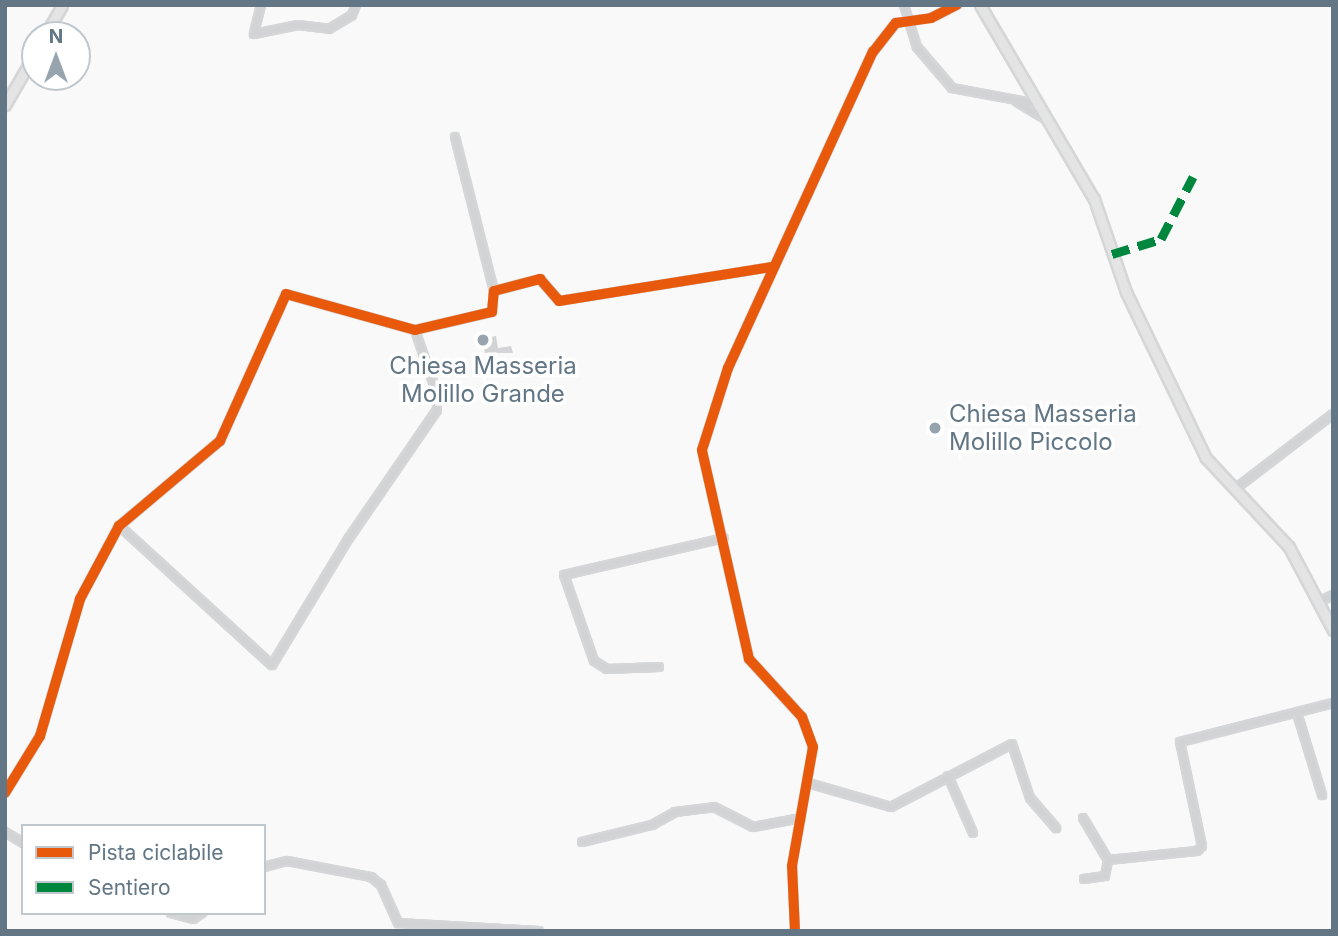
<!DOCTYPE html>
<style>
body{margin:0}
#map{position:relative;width:1338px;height:936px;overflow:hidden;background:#f9f9f9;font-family:Inter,sans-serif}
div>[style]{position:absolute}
.building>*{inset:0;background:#d2d4d5}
.roads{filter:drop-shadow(2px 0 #d5d6d7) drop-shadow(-2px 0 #d5d6d7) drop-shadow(0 2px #d5d6d7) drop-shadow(0 -2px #d5d6d7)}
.street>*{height:6px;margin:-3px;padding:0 3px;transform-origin:3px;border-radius:3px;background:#d2d3d4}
.secondary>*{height:9px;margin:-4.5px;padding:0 4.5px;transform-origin:4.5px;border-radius:4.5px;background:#e4e4e5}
.quiet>*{height:9px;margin-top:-4.5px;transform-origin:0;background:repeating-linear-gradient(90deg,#00873e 0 18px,transparent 0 27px)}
.cycleway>*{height:10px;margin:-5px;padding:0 5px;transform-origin:5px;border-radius:5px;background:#e8590c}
.dots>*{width:19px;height:19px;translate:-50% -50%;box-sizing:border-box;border:4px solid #fff;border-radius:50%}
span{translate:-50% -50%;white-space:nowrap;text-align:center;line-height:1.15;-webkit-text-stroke:7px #fff;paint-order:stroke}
.poi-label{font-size:24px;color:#627685}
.left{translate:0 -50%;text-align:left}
.frame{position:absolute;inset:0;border:7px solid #627685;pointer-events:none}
.legend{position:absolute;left:21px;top:824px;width:245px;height:91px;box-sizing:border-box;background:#fff;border:2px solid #c0c8ce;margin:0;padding:9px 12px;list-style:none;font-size:21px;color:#627685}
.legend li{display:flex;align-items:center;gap:14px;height:35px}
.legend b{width:35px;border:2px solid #c0c8ce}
.north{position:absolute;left:21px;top:21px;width:70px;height:70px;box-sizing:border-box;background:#fff;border:2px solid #c0c8ce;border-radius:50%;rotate:0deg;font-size:19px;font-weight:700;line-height:28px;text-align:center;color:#627685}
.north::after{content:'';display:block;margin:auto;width:24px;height:32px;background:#97a4ae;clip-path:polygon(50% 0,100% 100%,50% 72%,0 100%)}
</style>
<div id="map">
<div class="building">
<i style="clip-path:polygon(496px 336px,498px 348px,511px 346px,513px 353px,485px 353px,482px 339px)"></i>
</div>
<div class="roads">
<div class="street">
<i style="left:261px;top:5px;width:30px;rotate:104deg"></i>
<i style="left:254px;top:34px;width:45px;rotate:-11.6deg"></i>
<i style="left:298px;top:25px;width:31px;rotate:7deg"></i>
<i style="left:329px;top:29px;width:27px;rotate:-31deg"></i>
<i style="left:352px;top:15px;width:11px;rotate:-68deg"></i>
<i style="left:904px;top:5px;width:44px;rotate:72.8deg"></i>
<i style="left:917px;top:47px;width:54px;rotate:49.5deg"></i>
<i style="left:952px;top:88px;width:87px;rotate:10.5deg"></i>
<i style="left:1017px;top:102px;width:31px;rotate:31deg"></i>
<i style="left:455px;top:137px;width:159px;rotate:75.8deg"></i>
<i style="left:1235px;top:489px;width:123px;rotate:-37.4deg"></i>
<i style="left:125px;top:531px;width:199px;rotate:42.4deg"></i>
<i style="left:272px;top:665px;width:149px;rotate:-58.8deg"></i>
<i style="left:349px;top:538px;width:155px;rotate:-55.5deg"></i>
<i style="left:437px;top:410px;width:16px;rotate:-90deg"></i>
<i style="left:437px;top:394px;width:68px;rotate:-109deg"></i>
<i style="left:1319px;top:602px;width:16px;rotate:-27deg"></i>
<i style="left:659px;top:667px;width:52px;rotate:177.8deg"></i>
<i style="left:607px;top:669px;width:15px;rotate:-148deg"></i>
<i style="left:594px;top:661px;width:91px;rotate:-109.2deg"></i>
<i style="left:564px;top:575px;width:164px;rotate:-13deg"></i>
<i style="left:1297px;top:713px;width:86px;rotate:73deg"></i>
<i style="left:948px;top:776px;width:62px;rotate:66.3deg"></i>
<i style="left:808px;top:783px;width:86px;rotate:16.1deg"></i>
<i style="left:891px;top:807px;width:136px;rotate:-27.5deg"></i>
<i style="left:1012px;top:744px;width:57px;rotate:71.6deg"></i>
<i style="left:1030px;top:798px;width:40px;rotate:49deg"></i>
<i style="left:5px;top:793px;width:67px;rotate:-58.4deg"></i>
<i style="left:40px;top:736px;width:143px;rotate:-73.7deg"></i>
<i style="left:80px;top:599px;width:83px;rotate:-61.9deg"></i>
<i style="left:119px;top:526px;width:132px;rotate:-40.1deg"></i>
<i style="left:220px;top:441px;width:161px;rotate:-65.8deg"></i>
<i style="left:286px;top:294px;width:134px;rotate:15.6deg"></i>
<i style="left:415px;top:330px;width:79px;rotate:-13.2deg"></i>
<i style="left:492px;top:312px;width:21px;rotate:-85deg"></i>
<i style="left:494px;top:291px;width:48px;rotate:-14.6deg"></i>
<i style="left:540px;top:279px;width:29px;rotate:49deg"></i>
<i style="left:559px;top:301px;width:216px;rotate:-9.1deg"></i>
<i style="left:1083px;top:818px;width:49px;rotate:59.2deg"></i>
<i style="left:1108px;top:860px;width:89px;rotate:-5.8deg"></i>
<i style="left:1197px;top:851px;width:7px;rotate:-45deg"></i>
<i style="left:1202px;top:846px;width:106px;rotate:-101.9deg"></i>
<i style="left:1180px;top:742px;width:158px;rotate:-14.3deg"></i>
<i style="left:5px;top:832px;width:21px;rotate:31deg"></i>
<i style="left:582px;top:842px;width:72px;rotate:-13.7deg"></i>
<i style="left:652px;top:825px;width:26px;rotate:-29deg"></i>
<i style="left:675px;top:812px;width:39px;rotate:-7deg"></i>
<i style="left:714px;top:807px;width:44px;rotate:27.1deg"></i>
<i style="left:753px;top:827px;width:49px;rotate:-10.6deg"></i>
<i style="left:264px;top:867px;width:24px;rotate:-15deg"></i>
<i style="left:287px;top:861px;width:86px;rotate:10.8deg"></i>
<i style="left:371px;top:877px;width:13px;rotate:39deg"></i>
<i style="left:381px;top:885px;width:42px;rotate:65.9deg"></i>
<i style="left:398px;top:923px;width:141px;rotate:3.2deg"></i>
<i style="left:1084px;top:879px;width:21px;rotate:-8deg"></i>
<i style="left:1105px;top:876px;width:16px;rotate:-79deg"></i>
<i style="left:171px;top:913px;width:23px;rotate:15deg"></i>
<i style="left:193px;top:919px;width:11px;rotate:-34deg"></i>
<i style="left:795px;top:931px;width:65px;rotate:-92.6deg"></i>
<i style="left:792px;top:866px;width:121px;rotate:-80deg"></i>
<i style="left:813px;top:747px;width:32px;rotate:-110deg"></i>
<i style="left:802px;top:717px;width:79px;rotate:-132.4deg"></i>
<i style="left:749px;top:659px;width:214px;rotate:-102.7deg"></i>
<i style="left:702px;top:450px;width:86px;rotate:-72.4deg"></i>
<i style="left:728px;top:368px;width:348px;rotate:-65.4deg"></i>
<i style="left:873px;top:52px;width:37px;rotate:-52deg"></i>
<i style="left:896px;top:23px;width:35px;rotate:-8deg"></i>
<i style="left:931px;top:18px;width:29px;rotate:-27deg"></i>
</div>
<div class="secondary">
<i style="left:980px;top:5px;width:225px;rotate:59.6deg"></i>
<i style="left:1094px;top:199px;width:98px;rotate:71deg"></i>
<i style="left:1126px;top:292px;width:184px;rotate:64.3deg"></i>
<i style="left:1206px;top:458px;width:122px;rotate:47deg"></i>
<i style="left:1289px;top:547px;width:94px;rotate:62.1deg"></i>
<i style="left:45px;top:35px;width:34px;rotate:-60deg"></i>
<i style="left:5px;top:105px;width:60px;rotate:-60deg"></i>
</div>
</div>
<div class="quiet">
<i style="left:1112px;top:254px;width:51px;rotate:-17deg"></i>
<i style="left:1161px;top:239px;width:70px;rotate:-62.7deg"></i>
</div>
<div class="cycleway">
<i style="left:5px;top:793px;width:67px;rotate:-58.4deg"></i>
<i style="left:40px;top:736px;width:143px;rotate:-73.7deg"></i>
<i style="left:80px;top:599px;width:83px;rotate:-61.9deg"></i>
<i style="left:119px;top:526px;width:132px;rotate:-40.1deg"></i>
<i style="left:220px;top:441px;width:161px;rotate:-65.8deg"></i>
<i style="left:286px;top:294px;width:134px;rotate:15.6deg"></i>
<i style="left:415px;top:330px;width:79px;rotate:-13.2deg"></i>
<i style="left:492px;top:312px;width:21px;rotate:-85deg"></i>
<i style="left:494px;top:291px;width:48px;rotate:-14.6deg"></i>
<i style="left:540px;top:279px;width:29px;rotate:49deg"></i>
<i style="left:559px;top:301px;width:216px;rotate:-9.1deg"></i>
<i style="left:795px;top:931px;width:65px;rotate:-92.6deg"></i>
<i style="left:792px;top:866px;width:121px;rotate:-80deg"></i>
<i style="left:813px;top:747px;width:32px;rotate:-110deg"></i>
<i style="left:802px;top:717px;width:79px;rotate:-132.4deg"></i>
<i style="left:749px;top:659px;width:214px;rotate:-102.7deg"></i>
<i style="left:702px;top:450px;width:86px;rotate:-72.4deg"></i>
<i style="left:728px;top:368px;width:348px;rotate:-65.4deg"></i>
<i style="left:873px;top:52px;width:37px;rotate:-52deg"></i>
<i style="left:896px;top:23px;width:35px;rotate:-8deg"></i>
<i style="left:931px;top:18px;width:29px;rotate:-27deg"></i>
</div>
<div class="dots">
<i style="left:483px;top:340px;background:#97a4ae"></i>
<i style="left:935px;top:428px;background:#97a4ae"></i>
</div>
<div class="poi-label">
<span style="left:483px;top:380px">Chiesa Masseria<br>Molillo Grande</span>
<span class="left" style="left:949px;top:428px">Chiesa Masseria<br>Molillo Piccolo</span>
</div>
<div class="frame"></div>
<ul class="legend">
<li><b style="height:9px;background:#e8590c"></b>Pista ciclabile</li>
<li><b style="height:9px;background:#00873e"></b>Sentiero</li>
</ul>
<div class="north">N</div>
</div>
